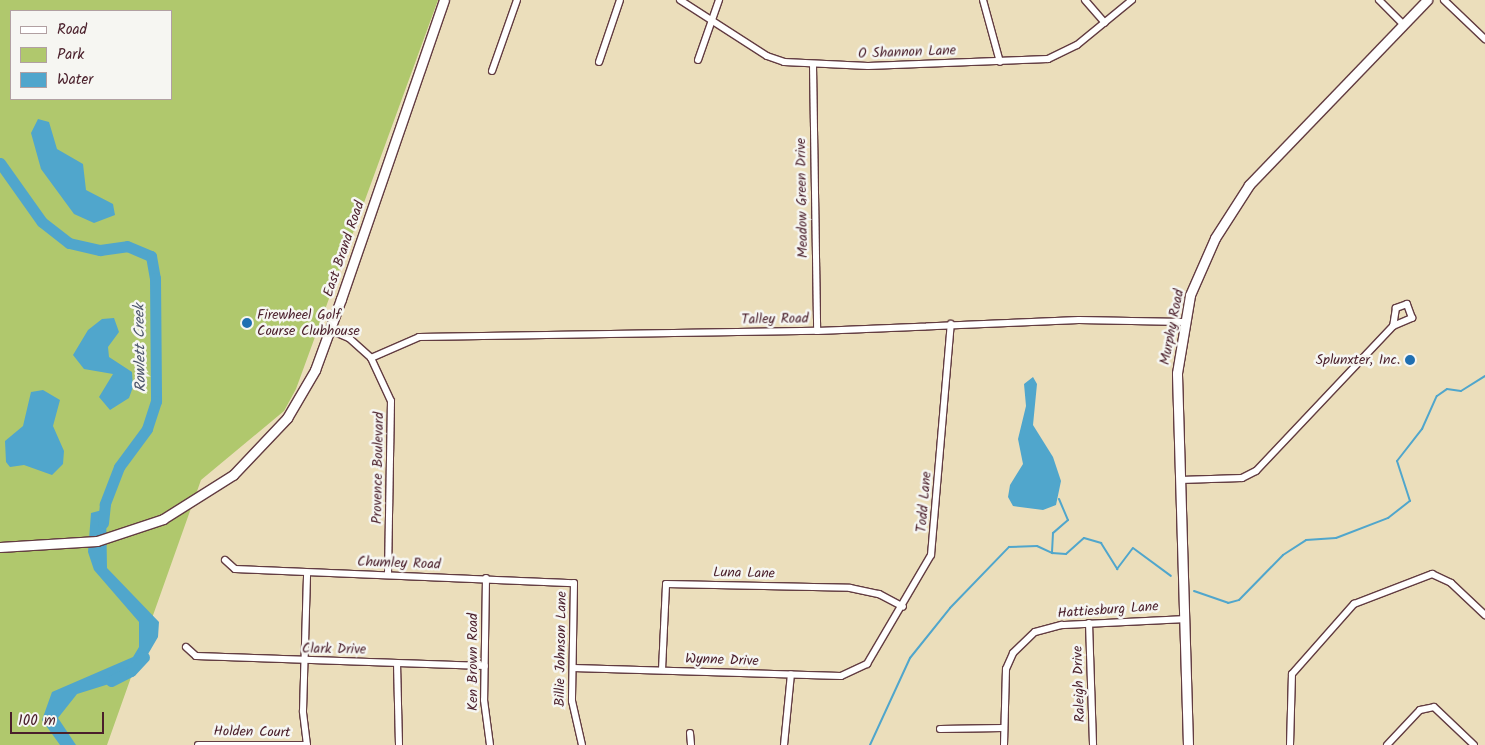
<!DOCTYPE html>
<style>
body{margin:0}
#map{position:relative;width:1485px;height:745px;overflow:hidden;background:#ebdebb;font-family:Kalam,sans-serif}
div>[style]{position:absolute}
.green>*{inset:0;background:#b0c86d}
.water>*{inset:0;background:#50a6cc}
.stream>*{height:2px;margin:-1px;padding:0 1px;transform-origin:1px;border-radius:1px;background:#50a6cc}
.river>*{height:11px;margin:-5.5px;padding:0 5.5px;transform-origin:5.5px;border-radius:5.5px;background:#50a6cc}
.roads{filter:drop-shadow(1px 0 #623c41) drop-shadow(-1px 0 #623c41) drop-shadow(0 1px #623c41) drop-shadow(0 -1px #623c41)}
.minor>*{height:6px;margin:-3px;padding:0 3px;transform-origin:3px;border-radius:3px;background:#fff}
.secondary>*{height:9px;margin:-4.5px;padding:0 4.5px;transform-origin:4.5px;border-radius:4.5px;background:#fff}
.dots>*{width:14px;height:14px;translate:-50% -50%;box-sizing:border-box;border:2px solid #f6f6f2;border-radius:50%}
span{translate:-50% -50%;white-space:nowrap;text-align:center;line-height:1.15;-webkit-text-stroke:5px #f6f6f2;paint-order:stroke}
.street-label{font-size:14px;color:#4a1f2b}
.poi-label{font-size:14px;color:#4a1f2b}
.left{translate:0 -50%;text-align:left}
.right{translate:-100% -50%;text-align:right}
.water-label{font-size:15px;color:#4c556b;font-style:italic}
.legend{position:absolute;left:10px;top:10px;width:162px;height:90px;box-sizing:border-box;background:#f6f6f2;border:1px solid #b1a0a2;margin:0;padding:6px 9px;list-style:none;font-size:15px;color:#4a1f2b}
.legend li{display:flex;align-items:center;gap:10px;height:25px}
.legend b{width:25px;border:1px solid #b1a0a2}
.scale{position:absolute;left:10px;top:712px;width:94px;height:22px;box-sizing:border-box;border:2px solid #4a1f2b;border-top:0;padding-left:6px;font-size:15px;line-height:18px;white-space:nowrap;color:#4a1f2b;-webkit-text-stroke:4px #f6f6f2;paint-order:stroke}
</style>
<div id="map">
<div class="green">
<i style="clip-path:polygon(evenodd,0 0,438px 0,296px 389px,284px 411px,201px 480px,107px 745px,0 745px,0 0,11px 11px,171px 11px,171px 99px,11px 99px,11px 11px)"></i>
</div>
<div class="water">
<i style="clip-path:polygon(38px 119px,49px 122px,57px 149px,83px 164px,86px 190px,113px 204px,115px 215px,94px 223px,74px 214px,41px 169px,31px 133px)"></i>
<i style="clip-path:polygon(114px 318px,119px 332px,108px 347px,109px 357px,132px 372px,133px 387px,129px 398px,110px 410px,99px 397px,113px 374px,84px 369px,73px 355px,88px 330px,102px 319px)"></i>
<i style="clip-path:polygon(1033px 377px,1037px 384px,1033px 425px,1053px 457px,1061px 481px,1056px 505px,1043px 510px,1013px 506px,1008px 497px,1010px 485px,1023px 464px,1018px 439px,1026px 406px,1024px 384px)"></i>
<i style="clip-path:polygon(43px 390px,60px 400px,53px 426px,64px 451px,63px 464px,52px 475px,24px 465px,10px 467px,6px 462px,5px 441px,23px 426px,31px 392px)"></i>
<i style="clip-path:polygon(106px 509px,107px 568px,159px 622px,158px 637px,144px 661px,109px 684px,77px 694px,58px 718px,76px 745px,60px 745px,42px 720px,52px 692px,133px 657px,139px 647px,139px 622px,94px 570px,88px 552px,91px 513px)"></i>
</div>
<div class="stream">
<i style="left:1059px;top:499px;width:23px;rotate:67deg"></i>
<i style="left:1068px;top:520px;width:20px;rotate:139deg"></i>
<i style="left:1053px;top:533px;width:20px;rotate:93deg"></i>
<i style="left:1052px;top:553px;width:14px;rotate:4deg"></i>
<i style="left:1066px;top:554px;width:24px;rotate:-42deg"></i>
<i style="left:1084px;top:538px;width:18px;rotate:16deg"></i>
<i style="left:1101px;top:543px;width:31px;rotate:58deg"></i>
<i style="left:1117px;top:569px;width:26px;rotate:-53deg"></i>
<i style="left:1133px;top:548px;width:47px;rotate:36.4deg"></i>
<i style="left:1194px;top:591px;width:36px;rotate:19deg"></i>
<i style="left:1228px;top:603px;width:11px;rotate:-15deg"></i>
<i style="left:1239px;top:600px;width:63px;rotate:-45.6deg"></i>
<i style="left:1283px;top:555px;width:27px;rotate:-33deg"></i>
<i style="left:1306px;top:540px;width:30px;rotate:-4deg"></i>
<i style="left:1336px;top:538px;width:56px;rotate:-21deg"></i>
<i style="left:1388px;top:518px;width:28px;rotate:-38deg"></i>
<i style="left:1410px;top:501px;width:42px;rotate:-108deg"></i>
<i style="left:1397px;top:461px;width:41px;rotate:-52deg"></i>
<i style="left:1422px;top:429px;width:36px;rotate:-66deg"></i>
<i style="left:1437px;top:396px;width:12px;rotate:-35deg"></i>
<i style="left:1447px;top:389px;width:14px;rotate:8deg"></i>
<i style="left:1461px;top:391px;width:28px;rotate:-32deg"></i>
<i style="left:870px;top:745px;width:96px;rotate:-65.3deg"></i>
<i style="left:910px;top:658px;width:64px;rotate:-51.3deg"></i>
<i style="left:950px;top:608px;width:85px;rotate:-46deg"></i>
<i style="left:1009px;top:547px;width:28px;rotate:-2deg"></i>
<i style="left:1037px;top:546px;width:17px;rotate:25deg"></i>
</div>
<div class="river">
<i style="left:0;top:163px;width:72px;rotate:54.6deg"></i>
<i style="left:42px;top:222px;width:34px;rotate:38deg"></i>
<i style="left:69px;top:243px;width:32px;rotate:13deg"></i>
<i style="left:100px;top:250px;width:27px;rotate:-8deg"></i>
<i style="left:127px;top:246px;width:26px;rotate:23deg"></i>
<i style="left:151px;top:256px;width:22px;rotate:80deg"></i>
<i style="left:155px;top:278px;width:123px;rotate:89.5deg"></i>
<i style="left:156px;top:401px;width:29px;rotate:108deg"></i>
<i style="left:147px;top:429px;width:47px;rotate:126.4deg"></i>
<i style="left:119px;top:467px;width:40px;rotate:111deg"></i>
<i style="left:105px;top:504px;width:19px;rotate:96deg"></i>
<i style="left:111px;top:681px;width:22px;rotate:-27deg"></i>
<i style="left:131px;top:671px;width:19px;rotate:-47deg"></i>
</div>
<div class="roads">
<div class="minor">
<i style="left:680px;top:0;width:103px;rotate:32.8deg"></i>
<i style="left:767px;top:56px;width:18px;rotate:19deg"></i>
<i style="left:784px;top:62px;width:84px;rotate:2.7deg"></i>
<i style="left:868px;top:66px;width:180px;rotate:-2.2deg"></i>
<i style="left:1048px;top:59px;width:32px;rotate:-26deg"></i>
<i style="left:1077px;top:45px;width:71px;rotate:-39.3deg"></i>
<i style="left:983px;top:0;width:64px;rotate:74.7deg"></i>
<i style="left:1085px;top:0;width:30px;rotate:49deg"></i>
<i style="left:1379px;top:0;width:34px;rotate:45deg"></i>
<i style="left:1444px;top:0;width:57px;rotate:43.6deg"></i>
<i style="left:698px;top:60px;width:64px;rotate:-70.7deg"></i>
<i style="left:599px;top:62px;width:65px;rotate:-71.3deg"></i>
<i style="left:813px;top:65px;width:266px;rotate:89.1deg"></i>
<i style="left:492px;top:71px;width:75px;rotate:-70.6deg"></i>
<i style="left:330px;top:330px;width:21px;rotate:23deg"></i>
<i style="left:349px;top:338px;width:30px;rotate:42deg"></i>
<i style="left:371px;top:358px;width:47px;rotate:65.1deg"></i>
<i style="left:391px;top:401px;width:174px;rotate:91deg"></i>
<i style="left:371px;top:358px;width:52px;rotate:-23.6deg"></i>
<i style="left:419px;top:337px;width:398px;rotate:-0.9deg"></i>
<i style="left:817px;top:331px;width:262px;rotate:-2.4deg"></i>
<i style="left:1079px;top:320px;width:105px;rotate:1.1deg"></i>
<i style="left:1180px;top:480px;width:62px;rotate:-1.8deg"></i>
<i style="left:1242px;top:478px;width:16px;rotate:-27deg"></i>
<i style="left:1256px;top:471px;width:199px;rotate:-46.6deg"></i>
<i style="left:1393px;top:326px;width:21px;rotate:-23deg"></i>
<i style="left:1412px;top:318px;width:15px;rotate:-110deg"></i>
<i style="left:1407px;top:304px;width:12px;rotate:160deg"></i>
<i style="left:1396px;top:308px;width:18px;rotate:99deg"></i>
<i style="left:225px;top:560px;width:13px;rotate:42deg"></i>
<i style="left:235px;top:569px;width:339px;rotate:2.4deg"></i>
<i style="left:574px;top:583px;width:118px;rotate:91deg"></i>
<i style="left:572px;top:701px;width:45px;rotate:77.2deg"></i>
<i style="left:486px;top:578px;width:122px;rotate:90.9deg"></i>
<i style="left:484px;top:700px;width:45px;rotate:82.4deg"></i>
<i style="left:1089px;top:623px;width:122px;rotate:88.1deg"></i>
<i style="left:186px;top:647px;width:13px;rotate:42deg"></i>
<i style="left:196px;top:656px;width:289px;rotate:2deg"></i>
<i style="left:397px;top:663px;width:82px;rotate:88.6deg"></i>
<i style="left:573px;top:668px;width:268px;rotate:1.7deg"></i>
<i style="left:841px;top:676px;width:29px;rotate:-25deg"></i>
<i style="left:867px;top:664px;width:126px;rotate:-59.6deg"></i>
<i style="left:931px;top:555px;width:232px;rotate:-85.1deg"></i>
<i style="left:662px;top:670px;width:86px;rotate:-87.3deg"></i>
<i style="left:666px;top:584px;width:184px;rotate:1.2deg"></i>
<i style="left:850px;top:588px;width:30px;rotate:12deg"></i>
<i style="left:879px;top:594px;width:27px;rotate:28deg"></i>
<i style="left:940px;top:729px;width:63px;rotate:-0.9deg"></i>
<i style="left:690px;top:733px;width:12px;rotate:85deg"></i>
<i style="left:198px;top:745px;width:109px"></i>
<i style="left:307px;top:745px;width:34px;rotate:-97deg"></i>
<i style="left:303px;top:711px;width:138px;rotate:-88.3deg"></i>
<i style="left:784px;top:745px;width:71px;rotate:-84.4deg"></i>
<i style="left:1004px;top:745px;width:76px;rotate:-88.5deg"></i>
<i style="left:1006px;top:669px;width:17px;rotate:-66deg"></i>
<i style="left:1013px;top:653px;width:30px;rotate:-44deg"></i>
<i style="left:1035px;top:632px;width:28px;rotate:-15deg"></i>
<i style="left:1062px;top:625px;width:122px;rotate:-2.8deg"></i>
<i style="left:1290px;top:745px;width:71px;rotate:-88.4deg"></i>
<i style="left:1292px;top:674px;width:94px;rotate:-48.5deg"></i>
<i style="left:1354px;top:604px;width:84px;rotate:-21deg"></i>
<i style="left:1432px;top:574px;width:21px;rotate:25deg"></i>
<i style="left:1451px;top:583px;width:47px;rotate:43.3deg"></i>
<i style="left:1387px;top:745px;width:48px;rotate:-46.7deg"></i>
<i style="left:1420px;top:710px;width:14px;rotate:-12deg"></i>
<i style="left:1434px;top:707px;width:55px;rotate:43.5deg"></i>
</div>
<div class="secondary">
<i style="left:0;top:547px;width:97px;rotate:-3.5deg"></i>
<i style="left:97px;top:541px;width:70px;rotate:-18.4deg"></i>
<i style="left:163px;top:519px;width:83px;rotate:-32.2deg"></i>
<i style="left:233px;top:475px;width:79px;rotate:-46.5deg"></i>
<i style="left:287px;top:418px;width:56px;rotate:-59.7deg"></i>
<i style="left:315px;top:370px;width:76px;rotate:-69.9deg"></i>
<i style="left:341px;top:299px;width:316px;rotate:-71deg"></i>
<i style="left:1188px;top:745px;width:372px;rotate:-91.7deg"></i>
<i style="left:1177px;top:373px;width:79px;rotate:-80.5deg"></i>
<i style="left:1190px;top:295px;width:62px;rotate:-66.3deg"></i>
<i style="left:1215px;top:238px;width:63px;rotate:-57.3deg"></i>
<i style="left:1249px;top:185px;width:257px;rotate:-46.1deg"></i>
</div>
</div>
<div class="dots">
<i style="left:247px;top:323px;background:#1f6fb2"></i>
<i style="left:1410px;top:360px;background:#1f6fb2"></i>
</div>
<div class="street-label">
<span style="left:907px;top:52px;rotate:-2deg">O Shannon Lane</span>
<span style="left:802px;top:198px;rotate:-91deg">Meadow Green Drive</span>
<span style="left:344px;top:249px;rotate:-71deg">East Brand Road</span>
<span style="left:775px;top:319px;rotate:-1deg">Talley Road</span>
<span style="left:1172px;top:327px;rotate:-79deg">Murphy Road</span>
<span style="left:378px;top:468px;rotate:-89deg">Provence Boulevard</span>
<span style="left:924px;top:502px;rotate:-85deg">Todd Lane</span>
<span style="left:399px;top:563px;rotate:2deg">Chumley Road</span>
<span style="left:744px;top:573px;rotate:1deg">Luna Lane</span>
<span style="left:1108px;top:610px;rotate:-4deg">Hattiesburg Lane</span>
<span style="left:334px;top:649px;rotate:1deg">Clark Drive</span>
<span style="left:561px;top:649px;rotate:-89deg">Billie Johnson Lane</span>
<span style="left:722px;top:660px;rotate:2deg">Wynne Drive</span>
<span style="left:473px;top:662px;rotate:-90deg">Ken Brown Road</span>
<span style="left:1079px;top:684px;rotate:-92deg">Raleigh Drive</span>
<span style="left:252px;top:732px;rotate:1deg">Holden Court</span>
</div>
<div class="poi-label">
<span class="left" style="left:257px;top:323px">Firewheel Golf<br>Course Clubhouse</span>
<span class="right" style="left:1400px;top:360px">Splunxter, Inc.</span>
</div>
<div class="water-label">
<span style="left:141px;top:348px;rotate:-91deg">Rowlett Creek</span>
</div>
<ul class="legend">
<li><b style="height:6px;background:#fff"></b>Road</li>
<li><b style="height:14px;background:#b0c86d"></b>Park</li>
<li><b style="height:14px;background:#50a6cc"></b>Water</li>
</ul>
<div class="scale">100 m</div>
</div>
